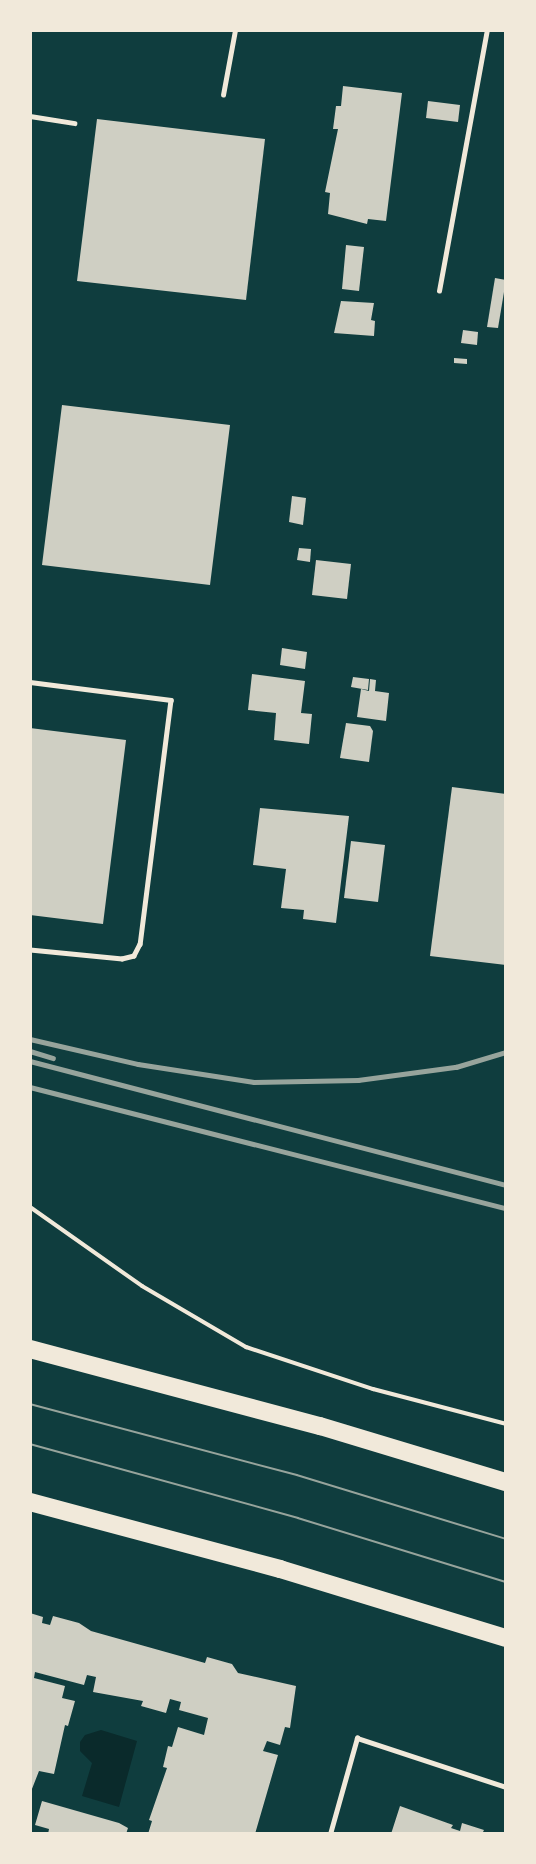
<!DOCTYPE html>
<style>
body{margin:0}
#map{position:relative;width:536px;height:1864px;overflow:hidden;background:#0f3d3e;font-family:"Fira Sans",sans-serif}
div>[style]{position:absolute}
.water>*{inset:0;background:#0a2a2b}
.building>*{inset:0;background:#cfcfc3}
.path>*{height:4px;margin:-2px;padding:0 2px;transform-origin:2px;border-radius:2px;background:#f1e9da}
.service>*{height:4.5px;margin:-2.25px;padding:0 2.25px;transform-origin:2.25px;border-radius:2.25px;background:#f1e9da}
.motorway>*{height:18px;margin:-9px;padding:0 9px;transform-origin:9px;border-radius:9px;background:#f1e9da}
.tram>*{height:1.5px;margin:-0.75px;padding:0 0.75px;transform-origin:0.75px;border-radius:0.75px;background:#97a49c}
.rail>*{height:4.5px;margin:-2.25px;padding:0 2.25px;transform-origin:2.25px;border-radius:2.25px;background:#97a49c}
span{translate:-50% -50%;white-space:nowrap;text-align:center;line-height:1.15;-webkit-text-stroke:4.5px #f1e9da;paint-order:stroke}
.frame{position:absolute;inset:0;border:32px solid #f1e9da;pointer-events:none}
</style>
<div id="map">
<div class="water">
<i style="clip-path:polygon(101px 1730px,137px 1741px,119px 1807px,82px 1796px,92px 1763px,80px 1751px,80px 1742px,85px 1735px)"></i>
</div>
<div class="building">
<i style="clip-path:polygon(343px 86px,402px 93px,386px 221px,368px 219px,367px 224px,328px 214px,330px 193px,325px 192px,338px 129px,333px 129px,336px 106px,341px 106px)"></i>
<i style="clip-path:polygon(428px 101px,460px 105px,458px 122px,426px 118px)"></i>
<i style="clip-path:polygon(97px 119px,265px 139px,246px 300px,77px 281px)"></i>
<i style="clip-path:polygon(346px 245px,364px 247px,359px 291px,342px 289px)"></i>
<i style="clip-path:polygon(495px 278px,506px 280px,498px 328px,487px 327px)"></i>
<i style="clip-path:polygon(341px 301px,374px 303px,371px 320px,375px 321px,374px 336px,334px 333px)"></i>
<i style="clip-path:polygon(463px 330px,478px 332px,477px 345px,461px 343px)"></i>
<i style="clip-path:polygon(454px 358px,467px 359px,467px 364px,454px 363px)"></i>
<i style="clip-path:polygon(62px 405px,230px 425px,210px 585px,42px 565px)"></i>
<i style="clip-path:polygon(292px 496px,306px 498px,303px 525px,289px 522px)"></i>
<i style="clip-path:polygon(299px 548px,311px 549px,310px 562px,297px 560px)"></i>
<i style="clip-path:polygon(316px 560px,351px 564px,347px 599px,312px 595px)"></i>
<i style="clip-path:polygon(282px 648px,307px 652px,305px 669px,280px 665px)"></i>
<i style="clip-path:polygon(252px 674px,305px 681px,301px 713px,312px 714px,309px 744px,274px 740px,276px 713px,248px 710px)"></i>
<i style="clip-path:polygon(353px 677px,369px 679px,368px 690px,351px 687px)"></i>
<i style="clip-path:polygon(370px 679px,376px 680px,375px 691px,389px 693px,386px 721px,357px 717px,361px 689px,369px 691px)"></i>
<i style="clip-path:polygon(346px 723px,370px 726px,373px 731px,369px 762px,340px 758px)"></i>
<i style="clip-path:polygon(30px 728px,126px 740px,103px 924px,30px 915px)"></i>
<i style="clip-path:polygon(452px 787px,506px 794px,506px 965px,430px 956px)"></i>
<i style="clip-path:polygon(260px 808px,349px 816px,336px 923px,303px 919px,304px 910px,281px 908px,286px 869px,253px 865px)"></i>
<i style="clip-path:polygon(351px 841px,385px 845px,378px 902px,344px 898px)"></i>
<i style="clip-path:polygon(30px 1613px,43px 1617px,42px 1623px,50px 1625px,53px 1616px,79px 1623px,91px 1631px,205px 1663px,207px 1657px,232px 1664px,238px 1673px,296px 1686px,290px 1728px,285px 1727px,280px 1745px,267px 1741px,263px 1751px,278px 1755px,255px 1834px,148px 1834px,152px 1821px,149px 1820px,167px 1768px,163px 1767px,168px 1746px,172px 1747px,178px 1727px,204px 1735px,208px 1718px,179px 1710px,181px 1702px,170px 1699px,166px 1713px,141px 1706px,143px 1701px,93px 1692px,96px 1677px,87px 1675px,84px 1685px,35px 1672px,34px 1678px,65px 1686px,62px 1698px,75px 1701px,68px 1726px,65px 1725px,54px 1774px,39px 1771px,30px 1794px)"></i>
<i style="clip-path:polygon(42px 1801px,119px 1823px,128px 1828px,126px 1834px,48px 1834px,49px 1829px,35px 1825px)"></i>
<i style="clip-path:polygon(400px 1806px,453px 1825px,451px 1828px,460px 1831px,462px 1823px,484px 1830px,482px 1834px,391px 1834px)"></i>
</div>
<div class="path">
<i style="left:30px;top:1207px;width:137px;rotate:35.2deg"></i>
<i style="left:142px;top:1286px;width:121px;rotate:30.4deg"></i>
<i style="left:246px;top:1347px;width:134px;rotate:18.3deg"></i>
<i style="left:373px;top:1389px;width:138px;rotate:14.7deg"></i>
</div>
<div class="service">
<i style="left:223px;top:95px;width:66px;rotate:-79.5deg"></i>
<i style="left:30px;top:116px;width:45px;rotate:9deg"></i>
<i style="left:439px;top:291px;width:265px;rotate:-79.6deg"></i>
<i style="left:30px;top:682px;width:142px;rotate:7.3deg"></i>
<i style="left:171px;top:700px;width:246px;rotate:97.2deg"></i>
<i style="left:140px;top:944px;width:13px;rotate:117deg"></i>
<i style="left:134px;top:956px;width:12px;rotate:166deg"></i>
<i style="left:122px;top:959px;width:92px;rotate:-174.4deg"></i>
<i style="left:330px;top:1834px;width:100px;rotate:-74.3deg"></i>
<i style="left:357px;top:1738px;width:157px;rotate:18.2deg"></i>
</div>
<div class="motorway">
<i style="left:30px;top:1349px;width:300px;rotate:14.9deg"></i>
<i style="left:320px;top:1426px;width:194px;rotate:16.8deg"></i>
<i style="left:30px;top:1502px;width:259px;rotate:15deg"></i>
<i style="left:280px;top:1569px;width:236px;rotate:17deg"></i>
</div>
<div class="tram">
<i style="left:30px;top:1404px;width:276px;rotate:14.9deg"></i>
<i style="left:297px;top:1475px;width:219px;rotate:17deg"></i>
<i style="left:30px;top:1444px;width:278px;rotate:15.4deg"></i>
<i style="left:298px;top:1518px;width:218px;rotate:17.1deg"></i>
</div>
<div class="rail">
<i style="left:30px;top:1039px;width:111px;rotate:13deg"></i>
<i style="left:138px;top:1064px;width:117px;rotate:8.8deg"></i>
<i style="left:254px;top:1082px;width:104px;rotate:-1.1deg"></i>
<i style="left:358px;top:1080px;width:99px;rotate:-7.6deg"></i>
<i style="left:456px;top:1067px;width:52px;rotate:-16.7deg"></i>
<i style="left:30px;top:1051px;width:24px;rotate:17deg"></i>
<i style="left:30px;top:1061px;width:492px;rotate:14.6deg"></i>
<i style="left:30px;top:1087px;width:491px;rotate:14.3deg"></i>
</div>
<div class="frame"></div>
</div>
